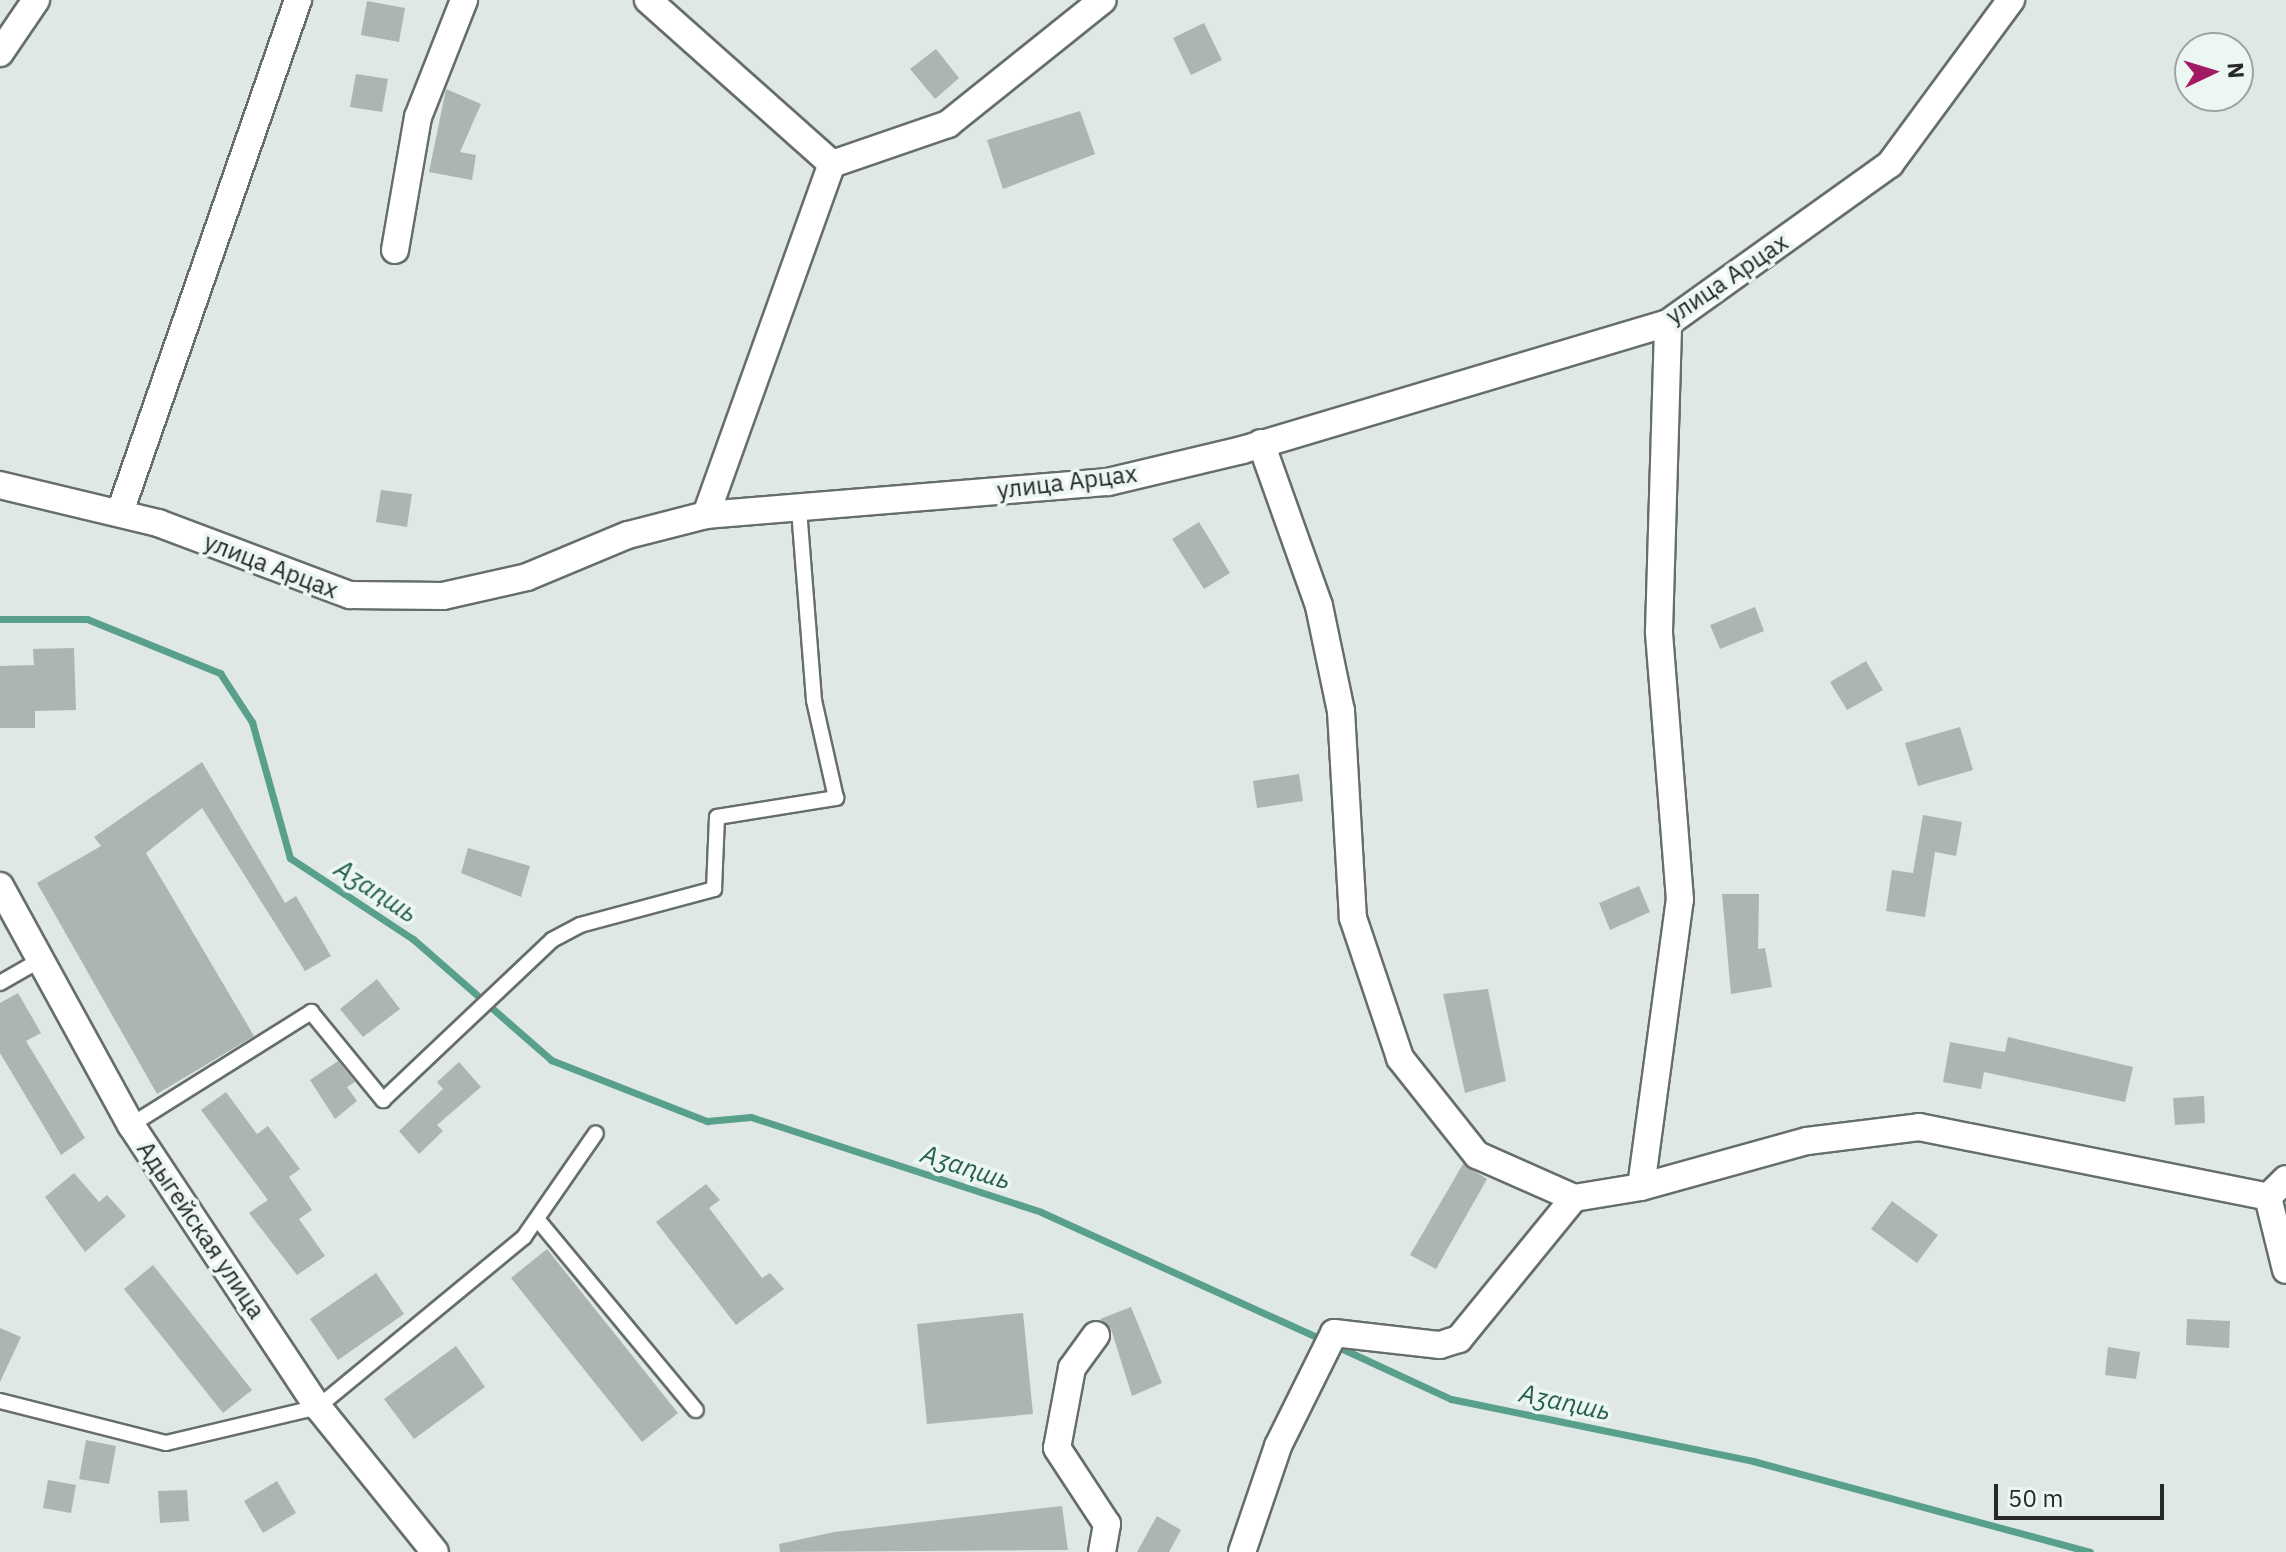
<!DOCTYPE html>
<meta charset="utf-8">
<style>
body{margin:0}
#map{position:relative;width:2286px;height:1552px;overflow:hidden;background:#dfe8e5;font-family:"IBM Plex Sans",sans-serif}
div>[style]{position:absolute}
.stream>*{height:7px;margin:-3.5px;padding:0 3.5px;transform-origin:3.5px;border-radius:3.5px;background:#58a08c}
.building>*{inset:0;background:#acb5b2}
.roads{filter:drop-shadow(2px 0 #666e6b) drop-shadow(-2px 0 #666e6b) drop-shadow(0 2px #666e6b) drop-shadow(0 -2px #666e6b)}
.lane>*{height:14px;margin:-7px;padding:0 7px;transform-origin:7px;border-radius:7px;background:#fff}
.street>*{height:26px;margin:-13px;padding:0 13px;transform-origin:13px;border-radius:13px;background:#fff}
span{translate:-50% -50%;white-space:nowrap;text-align:center;line-height:1.15;-webkit-text-stroke:7px #ecf6f2;paint-order:stroke}
.street-label{font-size:24px;color:#262928}
.water-label{font-size:26px;color:#286153;font-style:italic}
.north{position:absolute;left:2174px;top:32px;width:80px;height:80px;box-sizing:border-box;background:#ecf6f2;border:2px solid #9da4a1;border-radius:50%;rotate:86deg;font-size:22px;font-weight:700;line-height:32px;text-align:center;color:#262928}
.north::after{content:'';display:block;margin:auto;width:28px;height:36px;background:#a21964;clip-path:polygon(50% 0,100% 100%,50% 72%,0 100%)}
.scale{position:absolute;left:1994px;top:1484px;width:170px;height:36px;box-sizing:border-box;border:4px solid #262928;border-top:0;padding-left:10px;font-size:24px;line-height:28px;white-space:nowrap;color:#262928;-webkit-text-stroke:6px #ecf6f2;paint-order:stroke}
</style>
<div id="map">
<div class="stream">
<i style="left:0;top:619px;width:87px"></i>
<i style="left:87px;top:619px;width:144px;rotate:22.1deg"></i>
<i style="left:220px;top:673px;width:59px;rotate:56.9deg"></i>
<i style="left:252px;top:722px;width:141px;rotate:74.4deg"></i>
<i style="left:290px;top:858px;width:147px;rotate:33.4deg"></i>
<i style="left:413px;top:939px;width:184px;rotate:41.2deg"></i>
<i style="left:551px;top:1060px;width:168px;rotate:21.4deg"></i>
<i style="left:707px;top:1121px;width:44px;rotate:-5.2deg"></i>
<i style="left:751px;top:1117px;width:305px;rotate:18.1deg"></i>
<i style="left:1041px;top:1212px;width:310px;rotate:24.4deg"></i>
<i style="left:1334px;top:1345px;width:129px;rotate:24.8deg"></i>
<i style="left:1451px;top:1399px;width:308px;rotate:11.6deg"></i>
<i style="left:1753px;top:1461px;width:349px;rotate:15.1deg"></i>
</div>
<div class="building">
<i style="clip-path:polygon(367px 1px,405px 8px,399px 42px,361px 35px)"></i>
<i style="clip-path:polygon(1204px 23px,1222px 60px,1191px 75px,1173px 38px)"></i>
<i style="clip-path:polygon(936px 49px,959px 78px,935px 99px,910px 69px)"></i>
<i style="clip-path:polygon(356px 74px,388px 79px,382px 112px,350px 107px)"></i>
<i style="clip-path:polygon(446px 89px,481px 104px,460px 152px,476px 155px,472px 180px,429px 172px)"></i>
<i style="clip-path:polygon(1080px 111px,1095px 154px,1003px 189px,987px 140px)"></i>
<i style="clip-path:polygon(381px 490px,412px 494px,407px 527px,376px 522px)"></i>
<i style="clip-path:polygon(1199px 522px,1230px 573px,1204px 589px,1172px 539px)"></i>
<i style="clip-path:polygon(1755px 607px,1764px 631px,1720px 649px,1710px 625px)"></i>
<i style="clip-path:polygon(74px 648px,76px 710px,35px 711px,35px 728px,0 728px,0 666px,34px 665px,33px 649px)"></i>
<i style="clip-path:polygon(1866px 661px,1883px 690px,1847px 710px,1830px 682px)"></i>
<i style="clip-path:polygon(1960px 727px,1973px 770px,1918px 786px,1905px 743px)"></i>
<i style="clip-path:polygon(202px 762px,285px 903px,296px 896px,331px 956px,305px 971px,202px 808px,146px 853px,254px 1036px,157px 1094px,37px 883px,101px 846px,94px 837px)"></i>
<i style="clip-path:polygon(1299px 774px,1303px 801px,1257px 808px,1253px 781px)"></i>
<i style="clip-path:polygon(1923px 815px,1962px 822px,1956px 856px,1935px 852px,1925px 917px,1886px 911px,1892px 870px,1913px 873px)"></i>
<i style="clip-path:polygon(468px 848px,530px 866px,521px 897px,461px 873px)"></i>
<i style="clip-path:polygon(1639px 886px,1650px 912px,1610px 930px,1599px 903px)"></i>
<i style="clip-path:polygon(1722px 894px,1759px 894px,1758px 949px,1765px 948px,1772px 987px,1731px 994px)"></i>
<i style="clip-path:polygon(377px 979px,400px 1009px,363px 1037px,340px 1009px)"></i>
<i style="clip-path:polygon(1488px 989px,1506px 1081px,1465px 1093px,1443px 994px)"></i>
<i style="clip-path:polygon(18px 993px,41px 1033px,26px 1041px,85px 1138px,61px 1155px,0 1053px,0 1003px)"></i>
<i style="clip-path:polygon(2008px 1037px,2133px 1067px,2125px 1102px,1984px 1072px,1981px 1089px,1943px 1082px,1950px 1042px,2005px 1052px)"></i>
<i style="clip-path:polygon(338px 1061px,355px 1082px,347px 1087px,357px 1101px,335px 1119px,310px 1080px)"></i>
<i style="clip-path:polygon(459px 1062px,481px 1087px,437px 1125px,443px 1131px,419px 1154px,399px 1131px,443px 1089px,437px 1082px)"></i>
<i style="clip-path:polygon(226px 1092px,257px 1134px,268px 1126px,300px 1169px,289px 1177px,312px 1210px,299px 1219px,325px 1256px,297px 1275px,249px 1213px,268px 1200px,201px 1110px)"></i>
<i style="clip-path:polygon(2204px 1096px,2205px 1123px,2175px 1125px,2173px 1098px)"></i>
<i style="clip-path:polygon(1463px 1164px,1487px 1179px,1436px 1269px,1410px 1255px)"></i>
<i style="clip-path:polygon(74px 1173px,99px 1202px,107px 1195px,126px 1216px,85px 1252px,45px 1197px)"></i>
<i style="clip-path:polygon(706px 1184px,720px 1200px,709px 1208px,762px 1278px,770px 1273px,784px 1289px,736px 1325px,656px 1222px)"></i>
<i style="clip-path:polygon(1892px 1201px,1938px 1235px,1917px 1263px,1871px 1229px)"></i>
<i style="clip-path:polygon(547px 1249px,678px 1413px,642px 1442px,511px 1278px)"></i>
<i style="clip-path:polygon(153px 1265px,252px 1390px,223px 1413px,124px 1289px)"></i>
<i style="clip-path:polygon(376px 1273px,404px 1314px,338px 1360px,310px 1319px)"></i>
<i style="clip-path:polygon(1131px 1307px,1162px 1383px,1132px 1396px,1111px 1329px,1100px 1319px)"></i>
<i style="clip-path:polygon(1023px 1313px,1033px 1414px,927px 1424px,917px 1324px)"></i>
<i style="clip-path:polygon(2187px 1319px,2230px 1321px,2229px 1348px,2186px 1345px)"></i>
<i style="clip-path:polygon(0 1328px,21px 1337px,0 1382px)"></i>
<i style="clip-path:polygon(456px 1346px,485px 1387px,414px 1439px,384px 1399px)"></i>
<i style="clip-path:polygon(2108px 1347px,2140px 1352px,2136px 1379px,2105px 1375px)"></i>
<i style="clip-path:polygon(86px 1440px,116px 1446px,109px 1484px,79px 1479px)"></i>
<i style="clip-path:polygon(48px 1480px,76px 1485px,71px 1513px,43px 1508px)"></i>
<i style="clip-path:polygon(277px 1481px,296px 1513px,263px 1533px,244px 1501px)"></i>
<i style="clip-path:polygon(187px 1490px,189px 1521px,160px 1523px,158px 1491px)"></i>
<i style="clip-path:polygon(1062px 1506px,1068px 1550px,780px 1552px,779px 1544px,834px 1532px)"></i>
<i style="clip-path:polygon(1157px 1516px,1181px 1530px,1169px 1552px,1137px 1552px)"></i>
</div>
<div class="roads">
<div class="lane">
<i style="left:0;top:983px;width:46px;rotate:-29.9deg"></i>
<i style="left:131px;top:1125px;width:213px;rotate:-32.1deg"></i>
<i style="left:311px;top:1012px;width:114px;rotate:50.7deg"></i>
<i style="left:383px;top:1100px;width:233px;rotate:-43.4deg"></i>
<i style="left:552px;top:940px;width:32px;rotate:-28deg"></i>
<i style="left:580px;top:925px;width:139px;rotate:-15deg"></i>
<i style="left:714px;top:889px;width:72px;rotate:-87.6deg"></i>
<i style="left:717px;top:817px;width:121px;rotate:-9.1deg"></i>
<i style="left:836px;top:798px;width:100px;rotate:-102.7deg"></i>
<i style="left:814px;top:700px;width:190px;rotate:-94.5deg"></i>
<i style="left:538px;top:1220px;width:247px;rotate:50.3deg"></i>
<i style="left:0;top:1401px;width:171px;rotate:14.2deg"></i>
<i style="left:166px;top:1443px;width:156px;rotate:-13.3deg"></i>
<i style="left:318px;top:1407px;width:267px;rotate:-39.5deg"></i>
<i style="left:524px;top:1237px;width:126px;rotate:-55.3deg"></i>
</div>
<div class="street">
<i style="left:648px;top:0;width:246px;rotate:41.7deg"></i>
<i style="left:0;top:53px;width:64px;rotate:-55.8deg"></i>
<i style="left:395px;top:250px;width:135px;rotate:-80.2deg"></i>
<i style="left:418px;top:117px;width:126px;rotate:-68.5deg"></i>
<i style="left:1261px;top:443px;width:173px;rotate:70.4deg"></i>
<i style="left:1319px;top:606px;width:107px;rotate:78.2deg"></i>
<i style="left:1341px;top:711px;width:207px;rotate:86.7deg"></i>
<i style="left:1353px;top:918px;width:148px;rotate:71.4deg"></i>
<i style="left:1400px;top:1058px;width:124px;rotate:51.6deg"></i>
<i style="left:1477px;top:1155px;width:106px;rotate:23.9deg"></i>
<i style="left:1574px;top:1198px;width:68px;rotate:-9.3deg"></i>
<i style="left:1641px;top:1187px;width:172px;rotate:-15.5deg"></i>
<i style="left:1807px;top:1141px;width:113px;rotate:-7.1deg"></i>
<i style="left:1919px;top:1127px;width:356px;rotate:11.3deg"></i>
<i style="left:0;top:485px;width:163px;rotate:13.5deg"></i>
<i style="left:158px;top:523px;width:205px;rotate:20.6deg"></i>
<i style="left:350px;top:595px;width:93px;rotate:0.6deg"></i>
<i style="left:443px;top:596px;width:86px;rotate:-12.7deg"></i>
<i style="left:527px;top:577px;width:109px;rotate:-22.6deg"></i>
<i style="left:628px;top:535px;width:81px;rotate:-14.4deg"></i>
<i style="left:706px;top:515px;width:403px;rotate:-4.7deg"></i>
<i style="left:1108px;top:482px;width:138px;rotate:-13.4deg"></i>
<i style="left:1242px;top:450px;width:445px;rotate:-16.6deg"></i>
<i style="left:1668px;top:323px;width:273px;rotate:-35.6deg"></i>
<i style="left:1890px;top:164px;width:204px;rotate:-53.6deg"></i>
<i style="left:120px;top:512px;width:542px;rotate:-70.83deg"></i>
<i style="left:706px;top:515px;width:373px;rotate:-70.3deg"></i>
<i style="left:832px;top:164px;width:123px;rotate:-19deg"></i>
<i style="left:948px;top:124px;width:198px;rotate:-38.7deg"></i>
<i style="left:0;top:886px;width:273px;rotate:61.3deg"></i>
<i style="left:131px;top:1125px;width:338px;rotate:56.5deg"></i>
<i style="left:318px;top:1407px;width:186px;rotate:51.1deg"></i>
<i style="left:1641px;top:1187px;width:290px;rotate:-82.3deg"></i>
<i style="left:1680px;top:900px;width:270px;rotate:-94.5deg"></i>
<i style="left:1659px;top:631px;width:308px;rotate:-88.3deg"></i>
<i style="left:2268px;top:1197px;width:75px;rotate:76.1deg"></i>
<i style="left:2268px;top:1197px;width:25px;rotate:-45deg"></i>
<i style="left:1096px;top:1335px;width:41px;rotate:126deg"></i>
<i style="left:1072px;top:1368px;width:81px;rotate:100.6deg"></i>
<i style="left:1057px;top:1448px;width:91px;rotate:56.7deg"></i>
<i style="left:1107px;top:1524px;width:28px;rotate:100deg"></i>
<i style="left:1242px;top:1552px;width:112px;rotate:-71.2deg"></i>
<i style="left:1278px;top:1446px;width:126px;rotate:-63.6deg"></i>
<i style="left:1334px;top:1333px;width:107px;rotate:6.5deg"></i>
<i style="left:1440px;top:1345px;width:20px;rotate:-18deg"></i>
<i style="left:1459px;top:1339px;width:182px;rotate:-50.8deg"></i>
</div>
</div>
<div class="street-label">
<span style="left:1727px;top:279px;rotate:-34deg">улица Арцах</span>
<span style="left:1067px;top:482px;rotate:-7deg">улица Арцах</span>
<span style="left:271px;top:566px;rotate:21deg">улица Арцах</span>
<span style="left:201px;top:1230px;rotate:56deg">Адыгейская улица</span>
</div>
<div class="water-label">
<span style="left:376px;top:891px;rotate:33deg">Аӡаԥшь</span>
<span style="left:966px;top:1167px;rotate:18deg">Аӡаԥшь</span>
<span style="left:1565px;top:1402px;rotate:12deg">Аӡаԥшь</span>
</div>
<div class="north">N</div>
<div class="scale">50 m</div>
</div>
